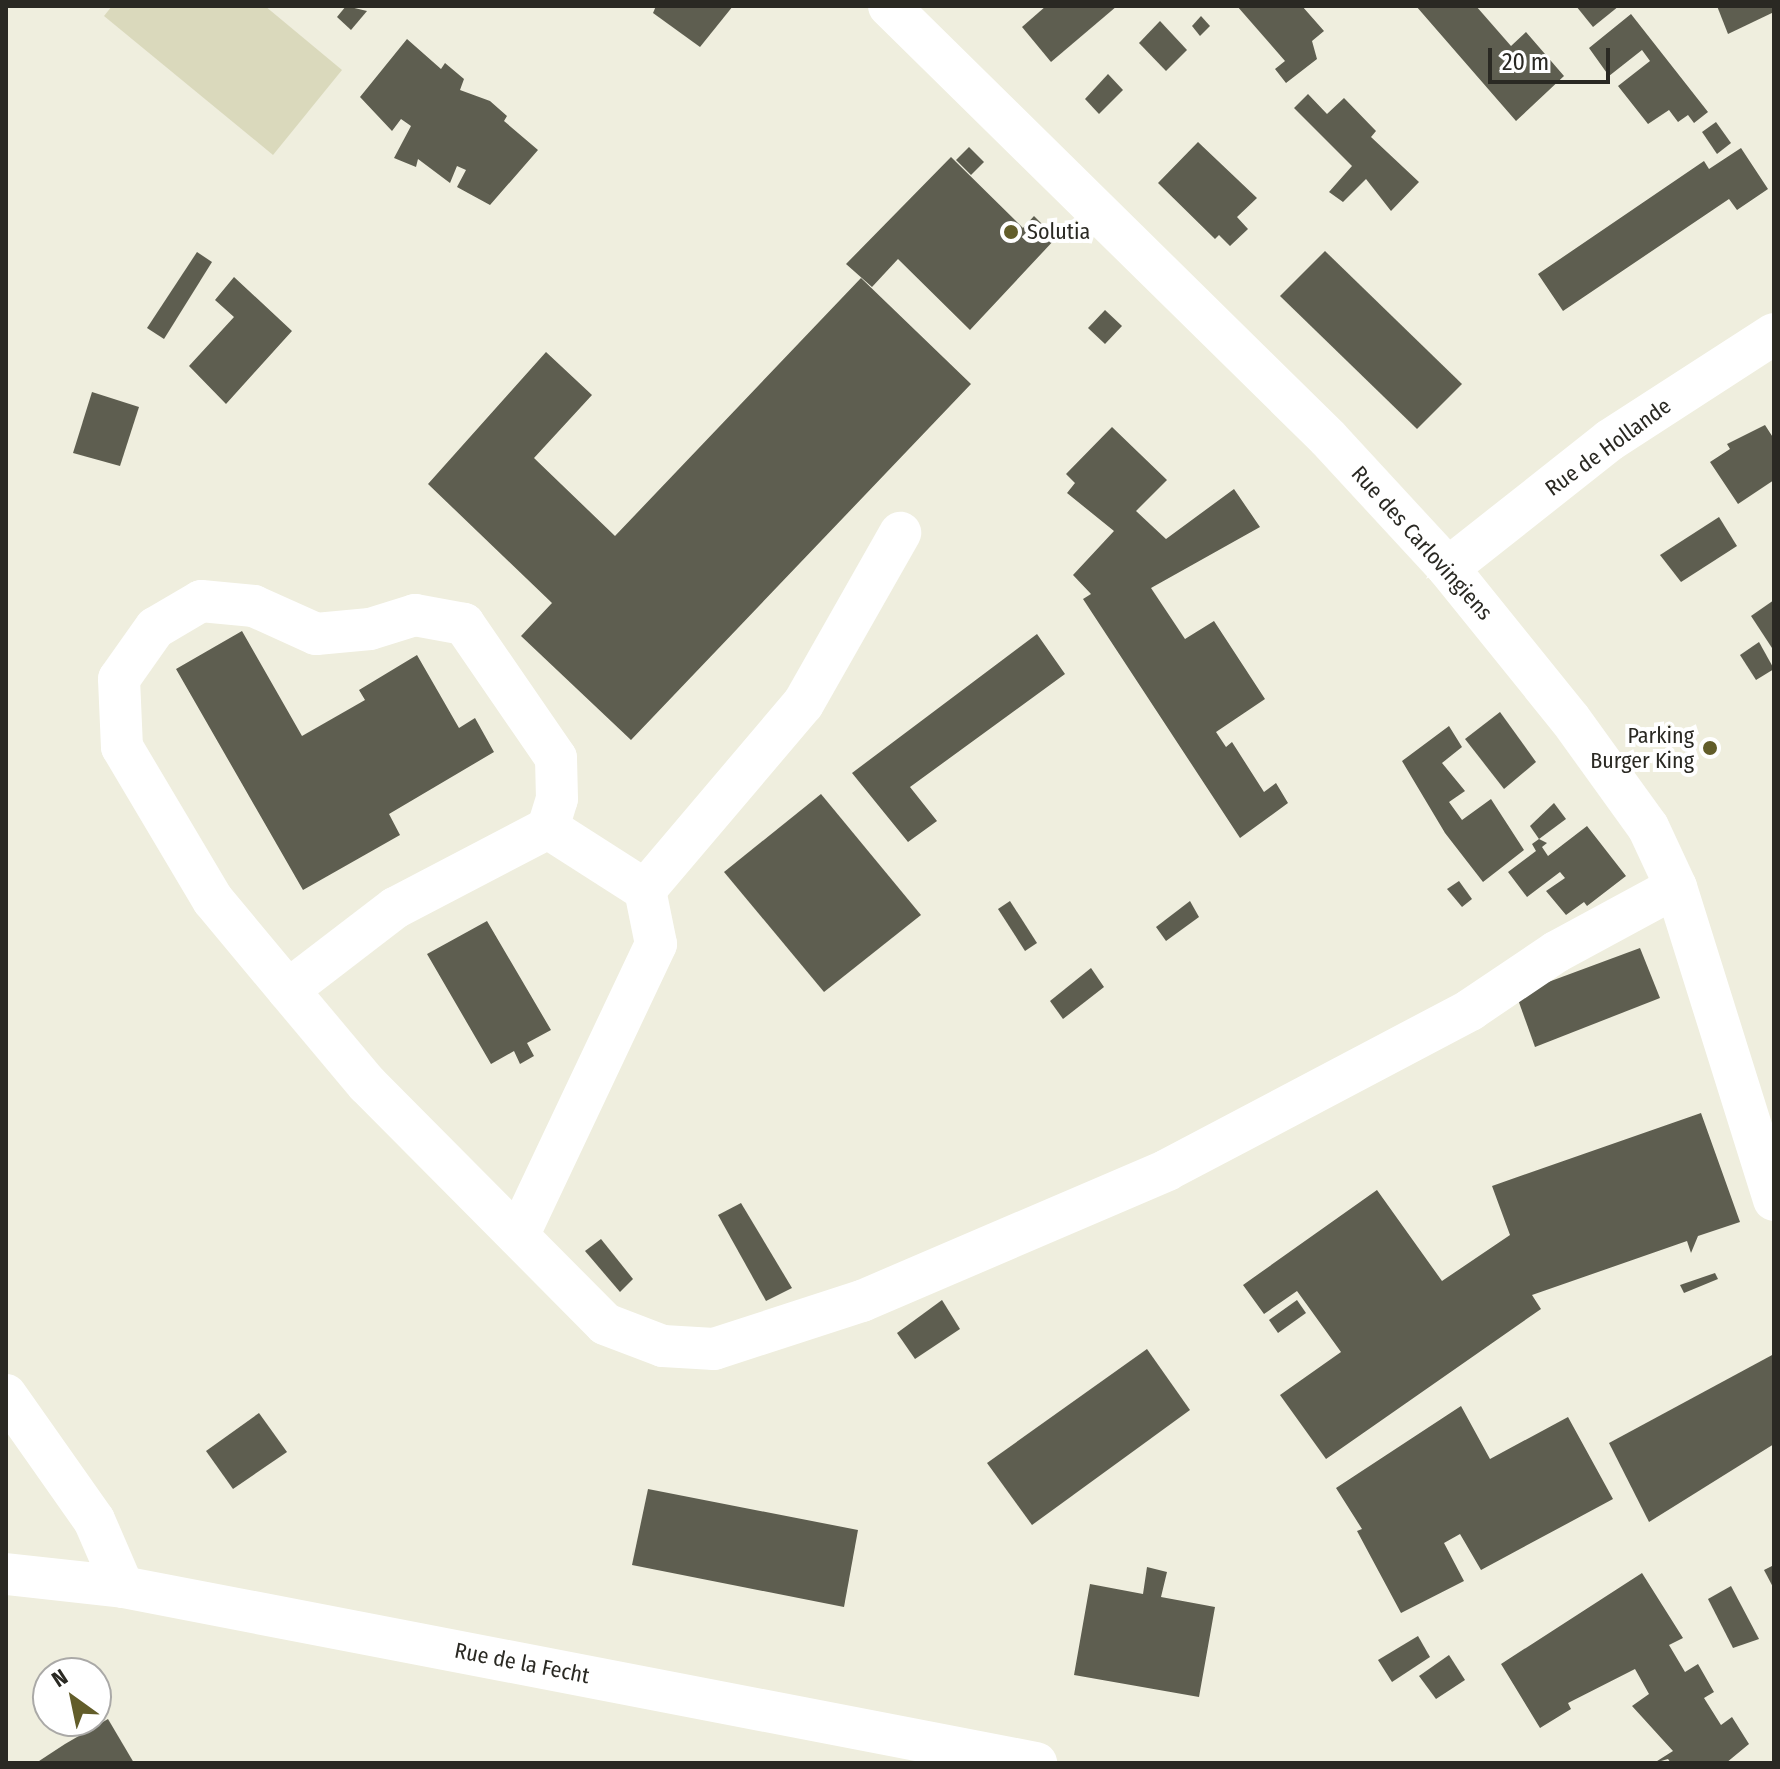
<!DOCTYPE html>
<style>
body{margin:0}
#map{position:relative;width:1780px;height:1769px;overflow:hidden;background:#efeede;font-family:"Fira Sans Condensed",sans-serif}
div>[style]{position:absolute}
.green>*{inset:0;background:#dad9bc}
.building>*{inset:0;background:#5e5e50}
.minor>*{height:42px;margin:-21px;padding:0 21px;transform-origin:21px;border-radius:21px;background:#fff}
.dots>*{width:22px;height:22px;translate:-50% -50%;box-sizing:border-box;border:4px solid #fff;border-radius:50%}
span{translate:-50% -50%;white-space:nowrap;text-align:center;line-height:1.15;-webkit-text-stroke:8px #fff;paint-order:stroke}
.poi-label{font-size:22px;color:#2a2923}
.left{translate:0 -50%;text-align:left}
.right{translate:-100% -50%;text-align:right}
.street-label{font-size:22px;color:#2a2923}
.frame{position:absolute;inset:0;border:8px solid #2a2923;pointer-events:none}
.north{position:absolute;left:32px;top:1657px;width:80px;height:80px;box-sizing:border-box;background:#fff;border:2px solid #aaa9a7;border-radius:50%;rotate:327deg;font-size:22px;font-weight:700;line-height:32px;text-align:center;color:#2a2923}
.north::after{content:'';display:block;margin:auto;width:28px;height:36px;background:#625d2a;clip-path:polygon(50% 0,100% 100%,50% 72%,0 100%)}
.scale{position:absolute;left:1488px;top:48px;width:122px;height:36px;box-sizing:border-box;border:4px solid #2a2923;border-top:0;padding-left:10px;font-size:24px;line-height:28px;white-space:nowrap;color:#2a2923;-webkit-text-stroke:6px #fff;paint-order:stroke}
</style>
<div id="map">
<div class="green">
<i style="clip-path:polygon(112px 6px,265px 6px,342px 70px,273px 155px,104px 16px)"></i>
</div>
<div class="building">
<i style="clip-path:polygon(346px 6px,367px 11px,351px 30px,337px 17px)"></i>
<i style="clip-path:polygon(656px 6px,733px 6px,700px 47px,653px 13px)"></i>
<i style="clip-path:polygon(1046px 6px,1117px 6px,1051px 62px,1022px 27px)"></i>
<i style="clip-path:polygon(1237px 6px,1302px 6px,1324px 31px,1312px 41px,1317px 59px,1286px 83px,1275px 69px,1285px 61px)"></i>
<i style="clip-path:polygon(1416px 6px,1476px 6px,1511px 46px,1526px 32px,1564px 76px,1516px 121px)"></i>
<i style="clip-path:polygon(1576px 6px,1619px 6px,1593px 27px)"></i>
<i style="clip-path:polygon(1717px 6px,1774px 6px,1774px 12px,1728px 34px)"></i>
<i style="clip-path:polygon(1631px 14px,1708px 112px,1694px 123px,1688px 115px,1678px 122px,1669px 110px,1648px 124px,1618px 86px,1650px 61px,1642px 50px,1609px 76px,1589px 48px)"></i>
<i style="clip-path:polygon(1201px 16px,1210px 26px,1200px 36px,1192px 26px)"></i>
<i style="clip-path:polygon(1160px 21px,1187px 50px,1166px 71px,1139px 43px)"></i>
<i style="clip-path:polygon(407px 39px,441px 69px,445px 63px,464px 79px,460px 90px,490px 101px,507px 116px,504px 121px,538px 150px,490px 205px,457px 187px,466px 170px,457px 166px,450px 183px,418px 159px,416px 167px,394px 158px,411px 126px,401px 119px,392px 131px,360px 97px)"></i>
<i style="clip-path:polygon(1108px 74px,1123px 90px,1099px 114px,1085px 99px)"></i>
<i style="clip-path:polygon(1308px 94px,1327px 114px,1344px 98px,1376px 131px,1371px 137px,1419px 182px,1391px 211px,1366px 179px,1343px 202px,1329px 192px,1352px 166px,1294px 108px)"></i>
<i style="clip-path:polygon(1716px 122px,1731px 143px,1717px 154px,1702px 132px)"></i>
<i style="clip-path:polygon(1198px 142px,1257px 198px,1237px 217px,1248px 229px,1230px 246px,1219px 235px,1215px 239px,1158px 183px)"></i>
<i style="clip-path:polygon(969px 147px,984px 162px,971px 175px,956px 160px)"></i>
<i style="clip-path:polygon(1741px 148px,1768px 189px,1737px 210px,1729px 199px,1563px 311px,1538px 274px,1704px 161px,1709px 169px)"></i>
<i style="clip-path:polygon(951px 157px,1023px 228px,1034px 216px,1056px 238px,970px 330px,898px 259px,872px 287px,846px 264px)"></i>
<i style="clip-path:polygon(1325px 251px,1462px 384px,1417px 429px,1280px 296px)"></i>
<i style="clip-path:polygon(197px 252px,212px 262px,164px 339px,147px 328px)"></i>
<i style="clip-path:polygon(234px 277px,292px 331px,226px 404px,189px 366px,234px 317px,215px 300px)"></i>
<i style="clip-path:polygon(861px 278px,971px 384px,631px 740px,521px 636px,552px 603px,428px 484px,546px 352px,592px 395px,534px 458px,615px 536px)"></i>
<i style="clip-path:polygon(1105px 310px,1122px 326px,1105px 344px,1088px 328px)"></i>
<i style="clip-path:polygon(92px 392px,139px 407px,120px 466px,73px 453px)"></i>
<i style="clip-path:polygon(1765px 425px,1774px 439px,1774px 480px,1738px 504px,1710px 462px,1730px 449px,1727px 444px)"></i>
<i style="clip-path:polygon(1112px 427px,1167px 480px,1136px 511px,1166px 539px,1234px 489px,1260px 527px,1151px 588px,1185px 639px,1214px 621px,1265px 699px,1216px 732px,1226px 747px,1232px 742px,1264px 792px,1276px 783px,1288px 803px,1240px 838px,1083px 599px,1091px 594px,1073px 575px,1114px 531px,1067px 493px,1075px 483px,1066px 474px)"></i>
<i style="clip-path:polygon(1719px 517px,1737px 546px,1681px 582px,1660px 555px)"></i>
<i style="clip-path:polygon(1774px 600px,1774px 651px,1751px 616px)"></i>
<i style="clip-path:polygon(242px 631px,302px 736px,365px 700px,359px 690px,417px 655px,459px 728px,475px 718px,494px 752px,389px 814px,400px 835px,303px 890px,176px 669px)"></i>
<i style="clip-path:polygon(1037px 634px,1065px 674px,910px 787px,937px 821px,908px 842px,852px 773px)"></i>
<i style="clip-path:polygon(1759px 642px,1774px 669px,1756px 680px,1740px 655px)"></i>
<i style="clip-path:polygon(1500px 712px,1536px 762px,1504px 789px,1465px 739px)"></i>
<i style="clip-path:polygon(1449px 726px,1462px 747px,1442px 763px,1465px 791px,1449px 802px,1462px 820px,1491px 799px,1524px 850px,1483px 882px,1445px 833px,1402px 761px)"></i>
<i style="clip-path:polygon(821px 794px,921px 915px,824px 992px,724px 872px)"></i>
<i style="clip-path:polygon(1554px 803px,1566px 819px,1539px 839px,1530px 826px)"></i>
<i style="clip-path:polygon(1587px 826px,1626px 876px,1587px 906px,1584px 902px,1566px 915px,1546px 891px,1565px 878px,1560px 872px,1527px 897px,1508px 872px,1536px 851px,1532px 844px,1539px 839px,1547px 843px,1542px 847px,1548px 856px)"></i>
<i style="clip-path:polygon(1459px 881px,1472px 899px,1462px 907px,1447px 889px)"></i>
<i style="clip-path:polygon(1010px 901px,1037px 943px,1025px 951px,998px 909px)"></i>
<i style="clip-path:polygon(1190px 901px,1199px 917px,1166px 941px,1156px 927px)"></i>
<i style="clip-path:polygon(487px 921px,551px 1030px,527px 1043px,534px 1056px,520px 1064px,514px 1051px,491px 1064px,427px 954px)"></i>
<i style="clip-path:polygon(1640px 948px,1660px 998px,1535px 1047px,1516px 994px)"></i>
<i style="clip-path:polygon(1091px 968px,1104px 987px,1063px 1019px,1050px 1001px)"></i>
<i style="clip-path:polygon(1701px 1113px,1740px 1222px,1698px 1236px,1691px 1253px,1687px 1241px,1532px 1295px,1541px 1309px,1326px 1459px,1280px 1395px,1341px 1352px,1297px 1291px,1264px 1314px,1243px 1285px,1377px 1190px,1442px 1281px,1510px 1235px,1492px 1186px)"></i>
<i style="clip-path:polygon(741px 1203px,792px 1288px,766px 1301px,718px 1215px)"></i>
<i style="clip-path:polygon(601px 1239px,633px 1279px,620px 1292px,585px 1251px)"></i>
<i style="clip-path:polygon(1715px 1273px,1718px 1279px,1684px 1293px,1680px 1285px)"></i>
<i style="clip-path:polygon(942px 1300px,960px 1329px,915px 1359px,897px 1333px)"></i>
<i style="clip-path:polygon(1297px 1300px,1306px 1313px,1278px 1333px,1269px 1320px)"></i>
<i style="clip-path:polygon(1147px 1349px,1190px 1410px,1032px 1525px,987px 1463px)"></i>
<i style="clip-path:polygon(1774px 1354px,1774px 1444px,1649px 1522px,1609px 1443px)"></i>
<i style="clip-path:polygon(1461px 1406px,1490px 1459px,1568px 1417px,1613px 1499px,1481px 1570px,1460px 1534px,1444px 1543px,1464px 1581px,1401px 1613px,1357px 1531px,1362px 1529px,1336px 1488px)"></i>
<i style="clip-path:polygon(259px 1413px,287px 1452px,233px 1489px,206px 1451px)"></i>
<i style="clip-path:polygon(648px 1489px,858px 1530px,844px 1607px,632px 1565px)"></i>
<i style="clip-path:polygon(1774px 1565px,1774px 1589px,1764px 1570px)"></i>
<i style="clip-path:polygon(1147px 1567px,1167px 1572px,1161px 1597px,1215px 1607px,1199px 1697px,1074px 1675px,1090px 1584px,1143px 1594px)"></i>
<i style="clip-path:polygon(1642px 1573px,1683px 1638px,1669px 1645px,1685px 1672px,1698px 1664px,1714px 1692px,1704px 1698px,1721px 1725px,1732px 1717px,1749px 1744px,1726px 1763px,1671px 1763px,1668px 1759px,1654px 1763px,1673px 1751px,1632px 1706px,1649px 1694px,1635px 1669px,1568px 1703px,1571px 1709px,1540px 1728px,1501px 1664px)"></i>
<i style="clip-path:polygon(1731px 1586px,1759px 1639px,1733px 1648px,1708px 1599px)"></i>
<i style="clip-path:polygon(1418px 1636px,1430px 1657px,1392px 1682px,1378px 1660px)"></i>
<i style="clip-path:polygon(1449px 1655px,1465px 1680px,1436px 1699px,1419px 1676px)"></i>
<i style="clip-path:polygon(108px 1719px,134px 1763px,36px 1763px,65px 1744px)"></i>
</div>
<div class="minor">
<i style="left:889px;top:6px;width:616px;rotate:44.54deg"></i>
<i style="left:1328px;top:438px;width:177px;rotate:47.3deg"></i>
<i style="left:1448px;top:568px;width:194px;rotate:51.1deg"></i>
<i style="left:1570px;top:719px;width:133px;rotate:54.2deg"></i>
<i style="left:1648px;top:827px;width:66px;rotate:65deg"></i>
<i style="left:1676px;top:887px;width:328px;rotate:72.6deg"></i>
<i style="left:1448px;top:568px;width:206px;rotate:-38.3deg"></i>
<i style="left:1610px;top:440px;width:195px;rotate:-32.9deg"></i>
<i style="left:645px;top:890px;width:244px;rotate:-49.7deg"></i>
<i style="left:803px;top:704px;width:197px;rotate:-60.4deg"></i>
<i style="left:288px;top:990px;width:135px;rotate:-37.5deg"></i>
<i style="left:395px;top:908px;width:173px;rotate:-27.6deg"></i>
<i style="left:548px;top:828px;width:30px;rotate:-73deg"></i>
<i style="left:557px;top:799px;width:41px;rotate:-91.4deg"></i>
<i style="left:556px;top:758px;width:163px;rotate:-124.5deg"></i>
<i style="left:464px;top:624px;width:50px;rotate:-169.6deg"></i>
<i style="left:415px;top:615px;width:47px;rotate:162.7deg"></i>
<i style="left:370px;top:629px;width:54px;rotate:174.7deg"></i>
<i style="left:316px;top:634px;width:68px;rotate:-155.7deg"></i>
<i style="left:254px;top:606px;width:53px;rotate:-174.6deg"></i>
<i style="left:201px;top:601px;width:53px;rotate:149.6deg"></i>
<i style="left:155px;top:628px;width:62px;rotate:125.2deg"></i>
<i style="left:119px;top:679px;width:68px;rotate:87.5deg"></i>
<i style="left:122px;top:747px;width:178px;rotate:59.3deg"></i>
<i style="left:213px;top:900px;width:117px;rotate:50.2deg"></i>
<i style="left:288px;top:990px;width:123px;rotate:50deg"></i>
<i style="left:367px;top:1084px;width:338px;rotate:45.2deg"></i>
<i style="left:605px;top:1324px;width:62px;rotate:20.8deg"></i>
<i style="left:663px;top:1346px;width:51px;rotate:3.4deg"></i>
<i style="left:714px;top:1349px;width:156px;rotate:-18deg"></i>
<i style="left:862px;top:1301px;width:332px;rotate:-23.2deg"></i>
<i style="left:1167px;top:1170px;width:343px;rotate:-27.8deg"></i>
<i style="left:1470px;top:1010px;width:104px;rotate:-34deg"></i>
<i style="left:1556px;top:952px;width:136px;rotate:-28.4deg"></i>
<i style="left:518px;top:1236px;width:323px;rotate:-64.7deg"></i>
<i style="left:656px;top:944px;width:55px;rotate:-101.5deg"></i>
<i style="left:645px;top:890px;width:115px;rotate:-147.4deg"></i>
<i style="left:6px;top:1395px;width:153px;rotate:54.9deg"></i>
<i style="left:94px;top:1520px;width:73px;rotate:66.6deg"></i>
<i style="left:6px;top:1574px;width:118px;rotate:6.3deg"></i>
<i style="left:123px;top:1587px;width:930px;rotate:10.91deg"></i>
</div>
<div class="dots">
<i style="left:1011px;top:232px;background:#625d2a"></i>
<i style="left:1710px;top:748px;background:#625d2a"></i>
</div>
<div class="poi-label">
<span class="left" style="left:1027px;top:232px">Solutia</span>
<span class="right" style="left:1694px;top:748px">Parking<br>Burger King</span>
</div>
<div class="street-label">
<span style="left:1608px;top:447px;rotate:-36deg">Rue de Hollande</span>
<span style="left:1422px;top:543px;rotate:48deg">Rue des Carlovingiens</span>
<span style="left:522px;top:1663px;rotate:11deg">Rue de la Fecht</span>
</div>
<div class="frame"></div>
<div class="north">N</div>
<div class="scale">20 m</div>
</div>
